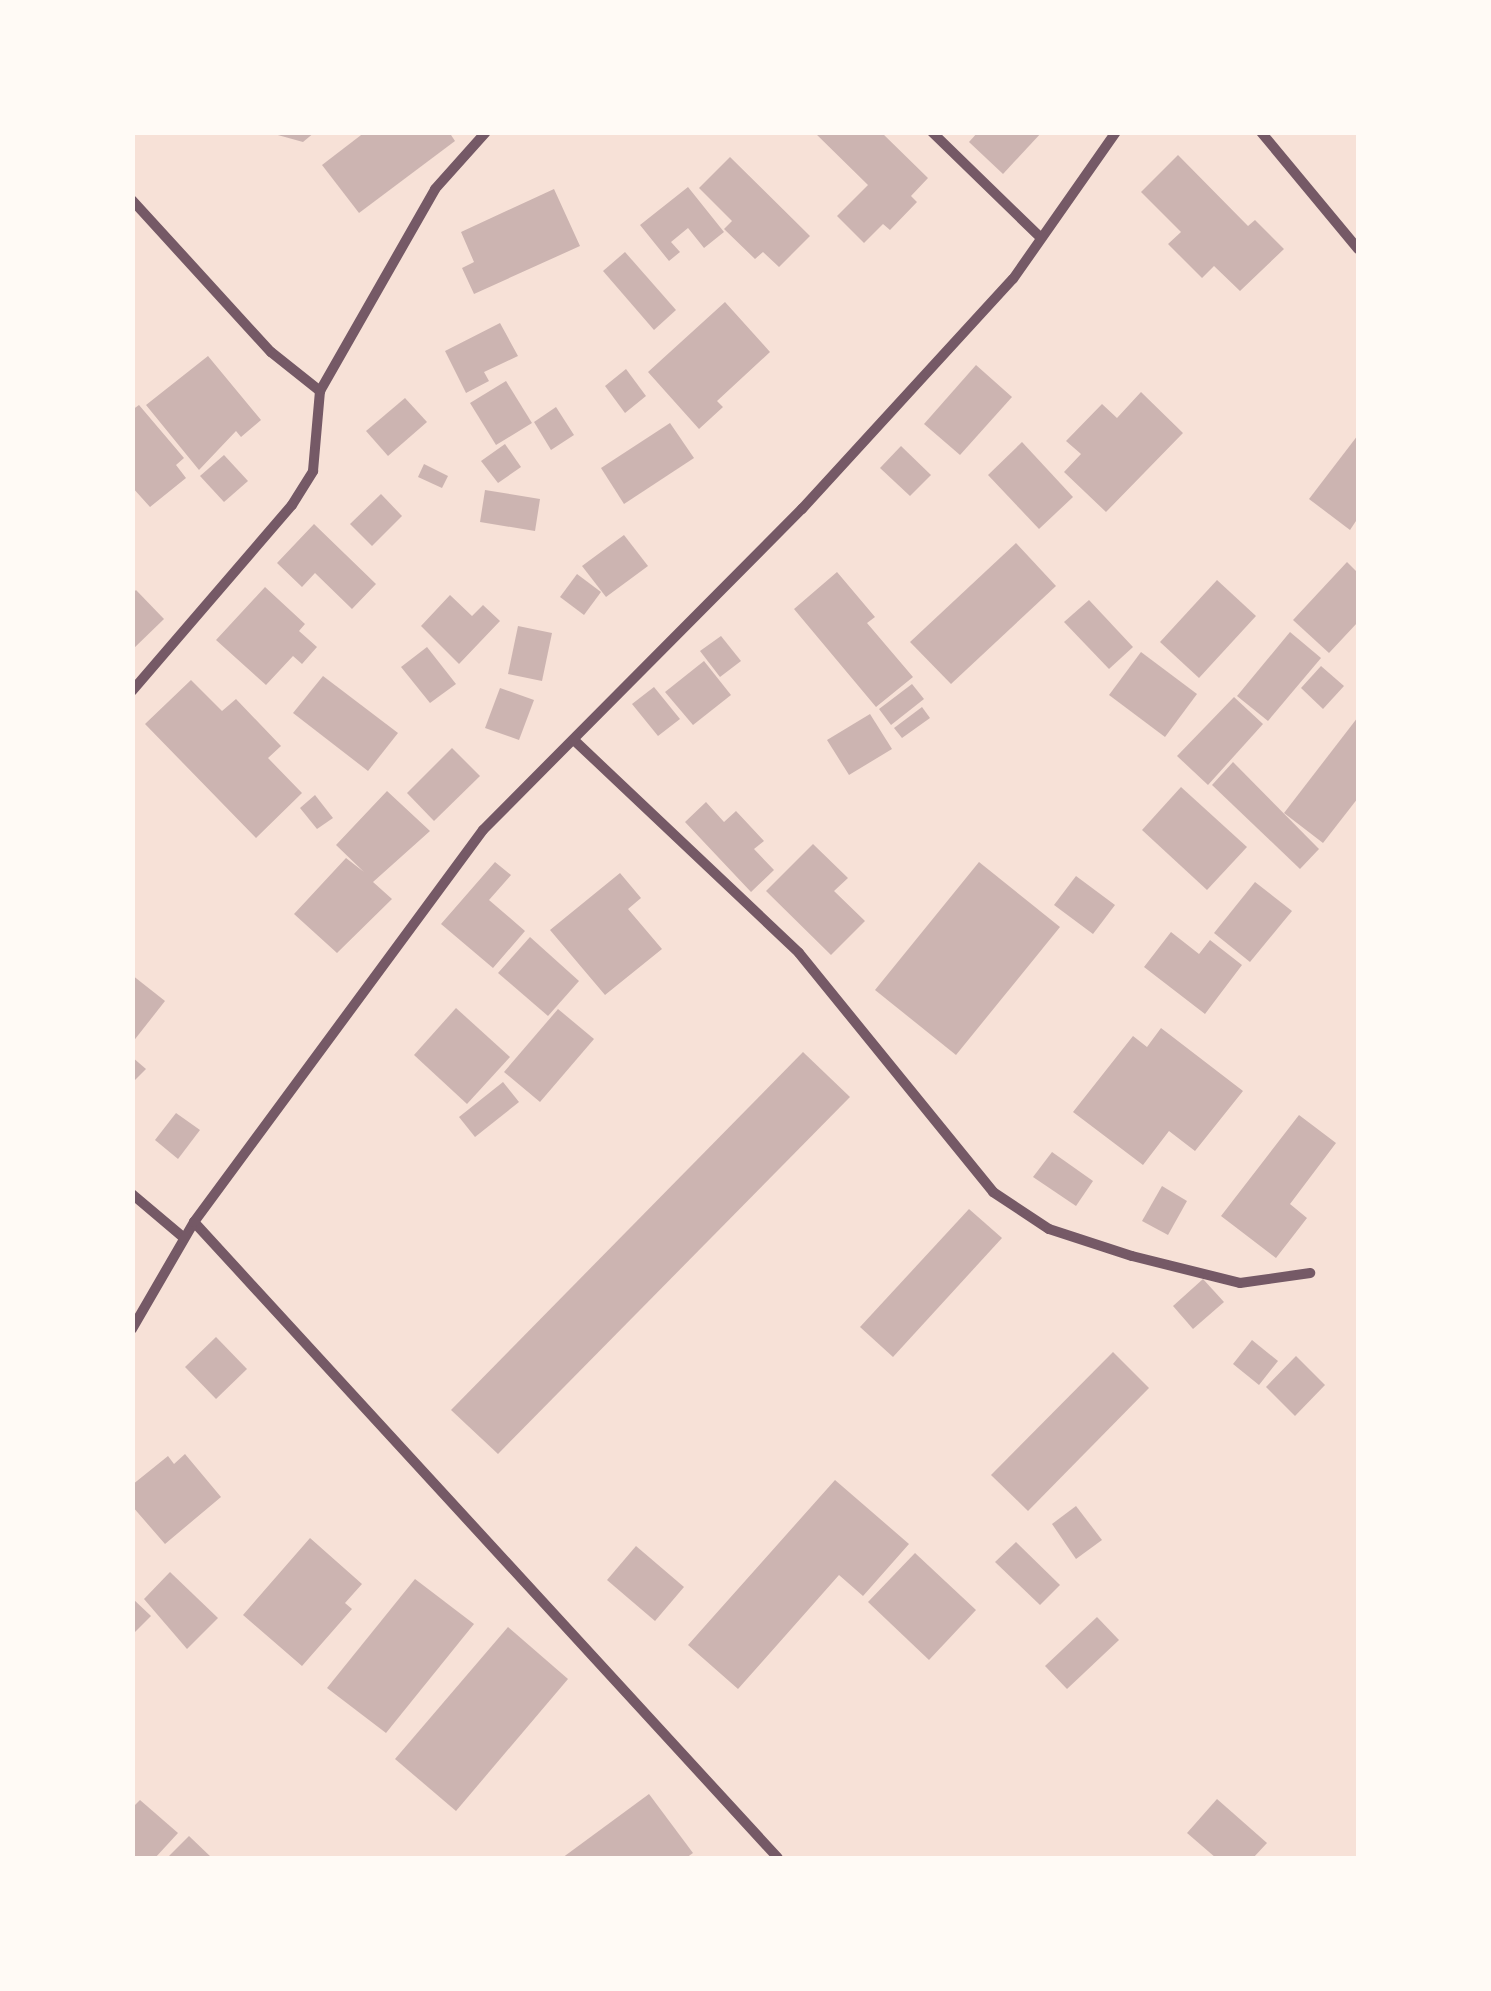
<!DOCTYPE html>
<style>
body{margin:0}
#map{position:relative;width:1491px;height:1991px;overflow:hidden;background:#f7e1d7;font-family:"Nunito Sans",sans-serif}
div>[style]{position:absolute}
.building>*{inset:0;background:#ccb4b1}
.minor>*{height:10px;margin:-5px;padding:0 5px;transform-origin:5px;border-radius:5px;background:#755966}
span{translate:-50% -50%;white-space:nowrap;text-align:center;line-height:1.15;-webkit-text-stroke:8px #fffaf5;paint-order:stroke}
.frame{position:absolute;inset:0;border:135px solid #fffaf5;pointer-events:none}
</style>
<div id="map">
<div class="building">
<i style="clip-path:polygon(267px 132px,315px 132px,303px 142px)"></i>
<i style="clip-path:polygon(365px 132px,449px 132px,455px 141px,359px 213px,322px 165px)"></i>
<i style="clip-path:polygon(814px 132px,881px 132px,928px 178px,911px 196px,917px 202px,890px 230px,883px 224px,864px 243px,837px 216px,868px 185px)"></i>
<i style="clip-path:polygon(978px 132px,1042px 132px,1003px 174px,969px 142px)"></i>
<i style="clip-path:polygon(1178px 155px,1248px 226px,1255px 220px,1284px 249px,1240px 291px,1214px 266px,1202px 278px,1168px 244px,1181px 232px,1141px 192px)"></i>
<i style="clip-path:polygon(730px 157px,810px 236px,779px 267px,763px 252px,755px 259px,724px 229px,732px 221px,699px 188px)"></i>
<i style="clip-path:polygon(688px 187px,724px 232px,704px 248px,688px 228px,671px 242px,680px 252px,669px 261px,640px 225px)"></i>
<i style="clip-path:polygon(554px 189px,580px 246px,474px 294px,462px 268px,474px 262px,461px 232px)"></i>
<i style="clip-path:polygon(625px 252px,676px 310px,654px 330px,603px 271px)"></i>
<i style="clip-path:polygon(725px 302px,770px 352px,717px 401px,723px 407px,699px 429px,648px 372px)"></i>
<i style="clip-path:polygon(500px 323px,518px 356px,484px 372px,489px 381px,466px 393px,445px 351px)"></i>
<i style="clip-path:polygon(208px 356px,261px 420px,241px 437px,236px 431px,199px 470px,146px 405px)"></i>
<i style="clip-path:polygon(976px 365px,1012px 397px,960px 455px,924px 424px)"></i>
<i style="clip-path:polygon(626px 369px,646px 396px,625px 413px,605px 386px)"></i>
<i style="clip-path:polygon(506px 381px,532px 423px,496px 445px,470px 403px)"></i>
<i style="clip-path:polygon(1141px 392px,1183px 433px,1106px 512px,1064px 472px,1081px 454px,1066px 441px,1102px 404px,1117px 418px)"></i>
<i style="clip-path:polygon(405px 398px,427px 422px,388px 456px,366px 431px)"></i>
<i style="clip-path:polygon(139px 405px,184px 458px,176px 465px,186px 478px,150px 507px,132px 487px,132px 410px)"></i>
<i style="clip-path:polygon(556px 407px,574px 435px,551px 450px,534px 422px)"></i>
<i style="clip-path:polygon(670px 423px,694px 458px,624px 504px,601px 468px)"></i>
<i style="clip-path:polygon(1358px 435px,1358px 518px,1350px 530px,1309px 499px)"></i>
<i style="clip-path:polygon(1022px 442px,1073px 497px,1039px 529px,988px 475px)"></i>
<i style="clip-path:polygon(505px 444px,521px 467px,498px 483px,481px 461px)"></i>
<i style="clip-path:polygon(901px 446px,931px 475px,910px 496px,880px 468px)"></i>
<i style="clip-path:polygon(224px 455px,248px 481px,224px 502px,200px 476px)"></i>
<i style="clip-path:polygon(424px 464px,448px 476px,442px 488px,418px 477px)"></i>
<i style="clip-path:polygon(485px 490px,540px 499px,535px 531px,480px 522px)"></i>
<i style="clip-path:polygon(381px 494px,402px 516px,372px 546px,350px 524px)"></i>
<i style="clip-path:polygon(314px 524px,376px 584px,352px 609px,315px 573px,302px 587px,277px 563px)"></i>
<i style="clip-path:polygon(624px 535px,648px 566px,606px 597px,582px 566px)"></i>
<i style="clip-path:polygon(1016px 543px,1056px 586px,951px 684px,910px 642px)"></i>
<i style="clip-path:polygon(1347px 562px,1358px 573px,1358px 622px,1329px 653px,1293px 620px)"></i>
<i style="clip-path:polygon(837px 572px,875px 617px,867px 623px,913px 677px,876px 707px,794px 609px)"></i>
<i style="clip-path:polygon(577px 574px,601px 592px,584px 615px,560px 597px)"></i>
<i style="clip-path:polygon(1217px 580px,1256px 616px,1199px 678px,1160px 642px)"></i>
<i style="clip-path:polygon(265px 587px,305px 624px,299px 631px,317px 647px,302px 664px,293px 656px,266px 685px,216px 640px)"></i>
<i style="clip-path:polygon(136px 590px,164px 619px,132px 650px,132px 594px)"></i>
<i style="clip-path:polygon(450px 595px,472px 616px,483px 605px,500px 621px,459px 664px,421px 626px)"></i>
<i style="clip-path:polygon(1089px 600px,1133px 647px,1109px 669px,1064px 622px)"></i>
<i style="clip-path:polygon(518px 626px,552px 633px,542px 681px,508px 674px)"></i>
<i style="clip-path:polygon(1290px 632px,1321px 658px,1268px 721px,1237px 696px)"></i>
<i style="clip-path:polygon(721px 636px,741px 661px,720px 677px,700px 651px)"></i>
<i style="clip-path:polygon(427px 647px,456px 684px,430px 703px,401px 667px)"></i>
<i style="clip-path:polygon(1141px 652px,1197px 694px,1165px 737px,1109px 695px)"></i>
<i style="clip-path:polygon(704px 661px,731px 695px,693px 725px,665px 692px)"></i>
<i style="clip-path:polygon(1321px 666px,1344px 686px,1323px 709px,1301px 688px)"></i>
<i style="clip-path:polygon(323px 676px,398px 733px,368px 771px,293px 713px)"></i>
<i style="clip-path:polygon(191px 680px,222px 711px,236px 699px,281px 746px,268px 758px,302px 793px,256px 838px,145px 724px)"></i>
<i style="clip-path:polygon(912px 684px,924px 699px,891px 725px,879px 709px)"></i>
<i style="clip-path:polygon(654px 687px,680px 719px,658px 736px,632px 704px)"></i>
<i style="clip-path:polygon(500px 688px,534px 700px,519px 740px,485px 728px)"></i>
<i style="clip-path:polygon(1234px 697px,1263px 724px,1208px 785px,1177px 756px)"></i>
<i style="clip-path:polygon(922px 707px,930px 718px,902px 738px,894px 728px)"></i>
<i style="clip-path:polygon(870px 714px,892px 749px,849px 775px,827px 740px)"></i>
<i style="clip-path:polygon(1358px 717px,1358px 798px,1323px 843px,1284px 813px)"></i>
<i style="clip-path:polygon(452px 748px,480px 776px,434px 821px,407px 793px)"></i>
<i style="clip-path:polygon(1233px 762px,1319px 849px,1300px 869px,1212px 785px)"></i>
<i style="clip-path:polygon(1181px 787px,1247px 847px,1207px 890px,1142px 830px)"></i>
<i style="clip-path:polygon(387px 791px,430px 831px,373px 882px,392px 899px,337px 953px,294px 914px,346px 858px,364px 872px,336px 845px)"></i>
<i style="clip-path:polygon(315px 795px,333px 818px,317px 829px,300px 808px)"></i>
<i style="clip-path:polygon(706px 802px,724px 822px,736px 811px,764px 841px,754px 849px,774px 870px,751px 892px,685px 822px)"></i>
<i style="clip-path:polygon(813px 844px,848px 878px,834px 891px,865px 921px,831px 955px,766px 891px)"></i>
<i style="clip-path:polygon(495px 862px,511px 875px,489px 900px,525px 931px,493px 968px,441px 924px)"></i>
<i style="clip-path:polygon(979px 862px,1060px 927px,956px 1055px,875px 990px)"></i>
<i style="clip-path:polygon(620px 873px,641px 898px,628px 909px,662px 949px,605px 995px,550px 930px)"></i>
<i style="clip-path:polygon(1076px 876px,1115px 905px,1093px 934px,1054px 905px)"></i>
<i style="clip-path:polygon(1255px 882px,1292px 911px,1250px 962px,1214px 933px)"></i>
<i style="clip-path:polygon(1171px 932px,1199px 954px,1210px 940px,1242px 965px,1205px 1014px,1144px 967px)"></i>
<i style="clip-path:polygon(530px 937px,579px 981px,548px 1016px,498px 973px)"></i>
<i style="clip-path:polygon(132px 975px,165px 1001px,132px 1043px)"></i>
<i style="clip-path:polygon(456px 1008px,510px 1057px,467px 1104px,414px 1055px)"></i>
<i style="clip-path:polygon(558px 1009px,594px 1039px,540px 1102px,504px 1072px)"></i>
<i style="clip-path:polygon(1161px 1028px,1243px 1091px,1195px 1151px,1169px 1131px,1143px 1165px,1073px 1112px,1133px 1036px,1147px 1047px)"></i>
<i style="clip-path:polygon(803px 1052px,850px 1097px,498px 1454px,451px 1410px)"></i>
<i style="clip-path:polygon(132px 1057px,146px 1069px,132px 1083px)"></i>
<i style="clip-path:polygon(503px 1082px,519px 1102px,475px 1137px,459px 1117px)"></i>
<i style="clip-path:polygon(176px 1113px,200px 1130px,178px 1159px,155px 1140px)"></i>
<i style="clip-path:polygon(1299px 1115px,1336px 1143px,1290px 1204px,1307px 1218px,1276px 1258px,1221px 1216px)"></i>
<i style="clip-path:polygon(1052px 1152px,1093px 1181px,1076px 1206px,1033px 1177px)"></i>
<i style="clip-path:polygon(1162px 1186px,1187px 1201px,1168px 1235px,1142px 1221px)"></i>
<i style="clip-path:polygon(969px 1209px,1002px 1238px,893px 1357px,860px 1327px)"></i>
<i style="clip-path:polygon(1203px 1279px,1224px 1302px,1193px 1329px,1173px 1306px)"></i>
<i style="clip-path:polygon(216px 1337px,247px 1369px,216px 1399px,185px 1367px)"></i>
<i style="clip-path:polygon(1252px 1340px,1278px 1361px,1259px 1385px,1233px 1364px)"></i>
<i style="clip-path:polygon(1113px 1352px,1149px 1388px,1028px 1511px,991px 1475px)"></i>
<i style="clip-path:polygon(1296px 1356px,1325px 1385px,1295px 1416px,1266px 1387px)"></i>
<i style="clip-path:polygon(185px 1454px,221px 1497px,165px 1544px,132px 1506px,132px 1485px,168px 1456px,174px 1464px)"></i>
<i style="clip-path:polygon(835px 1480px,909px 1544px,863px 1596px,839px 1575px,738px 1689px,688px 1645px)"></i>
<i style="clip-path:polygon(1076px 1506px,1102px 1540px,1076px 1559px,1052px 1524px)"></i>
<i style="clip-path:polygon(310px 1538px,362px 1584px,345px 1603px,352px 1609px,302px 1666px,243px 1615px)"></i>
<i style="clip-path:polygon(1016px 1542px,1060px 1585px,1040px 1605px,995px 1562px)"></i>
<i style="clip-path:polygon(636px 1546px,684px 1587px,655px 1621px,607px 1580px)"></i>
<i style="clip-path:polygon(915px 1553px,976px 1610px,929px 1660px,868px 1602px)"></i>
<i style="clip-path:polygon(170px 1572px,218px 1618px,187px 1649px,144px 1599px)"></i>
<i style="clip-path:polygon(415px 1579px,474px 1624px,386px 1733px,327px 1688px)"></i>
<i style="clip-path:polygon(132px 1598px,151px 1616px,132px 1635px)"></i>
<i style="clip-path:polygon(1097px 1617px,1119px 1640px,1067px 1689px,1045px 1666px)"></i>
<i style="clip-path:polygon(508px 1627px,568px 1679px,456px 1811px,395px 1759px)"></i>
<i style="clip-path:polygon(649px 1794px,693px 1853px,686px 1858px,562px 1858px)"></i>
<i style="clip-path:polygon(1217px 1799px,1267px 1843px,1253px 1858px,1216px 1858px,1187px 1833px)"></i>
<i style="clip-path:polygon(140px 1800px,178px 1833px,155px 1858px,132px 1858px,132px 1808px)"></i>
<i style="clip-path:polygon(189px 1836px,212px 1858px,167px 1858px)"></i>
</div>
<div class="minor">
<i style="left:932px;top:132px;width:148px;rotate:44.2deg"></i>
<i style="left:1261px;top:132px;width:152px;rotate:50.3deg"></i>
<i style="left:132px;top:200px;width:206px;rotate:47.6deg"></i>
<i style="left:271px;top:352px;width:63px;rotate:38.5deg"></i>
<i style="left:132px;top:691px;width:245px;rotate:-49.3deg"></i>
<i style="left:292px;top:505px;width:40px;rotate:-58deg"></i>
<i style="left:313px;top:471px;width:80px;rotate:-85deg"></i>
<i style="left:320px;top:391px;width:232px;rotate:-60.3deg"></i>
<i style="left:435px;top:189px;width:76px;rotate:-48.2deg"></i>
<i style="left:575px;top:741px;width:308px;rotate:43.4deg"></i>
<i style="left:799px;top:953px;width:308px;rotate:50.9deg"></i>
<i style="left:993px;top:1192px;width:67px;rotate:33.5deg"></i>
<i style="left:1049px;top:1229px;width:87px;rotate:18deg"></i>
<i style="left:1132px;top:1256px;width:111px;rotate:14deg"></i>
<i style="left:1240px;top:1283px;width:71px;rotate:-8.1deg"></i>
<i style="left:132px;top:1194px;width:68px;rotate:40.2deg"></i>
<i style="left:194px;top:1222px;width:863px;rotate:47.44deg"></i>
<i style="left:132px;top:1329px;width:124px;rotate:-59.9deg"></i>
<i style="left:194px;top:1222px;width:487px;rotate:-53.6deg"></i>
<i style="left:483px;top:830px;width:453px;rotate:-45.2deg"></i>
<i style="left:802px;top:509px;width:312px;rotate:-47.5deg"></i>
<i style="left:1013px;top:279px;width:179px;rotate:-55deg"></i>
</div>
<div class="frame"></div>
</div>
